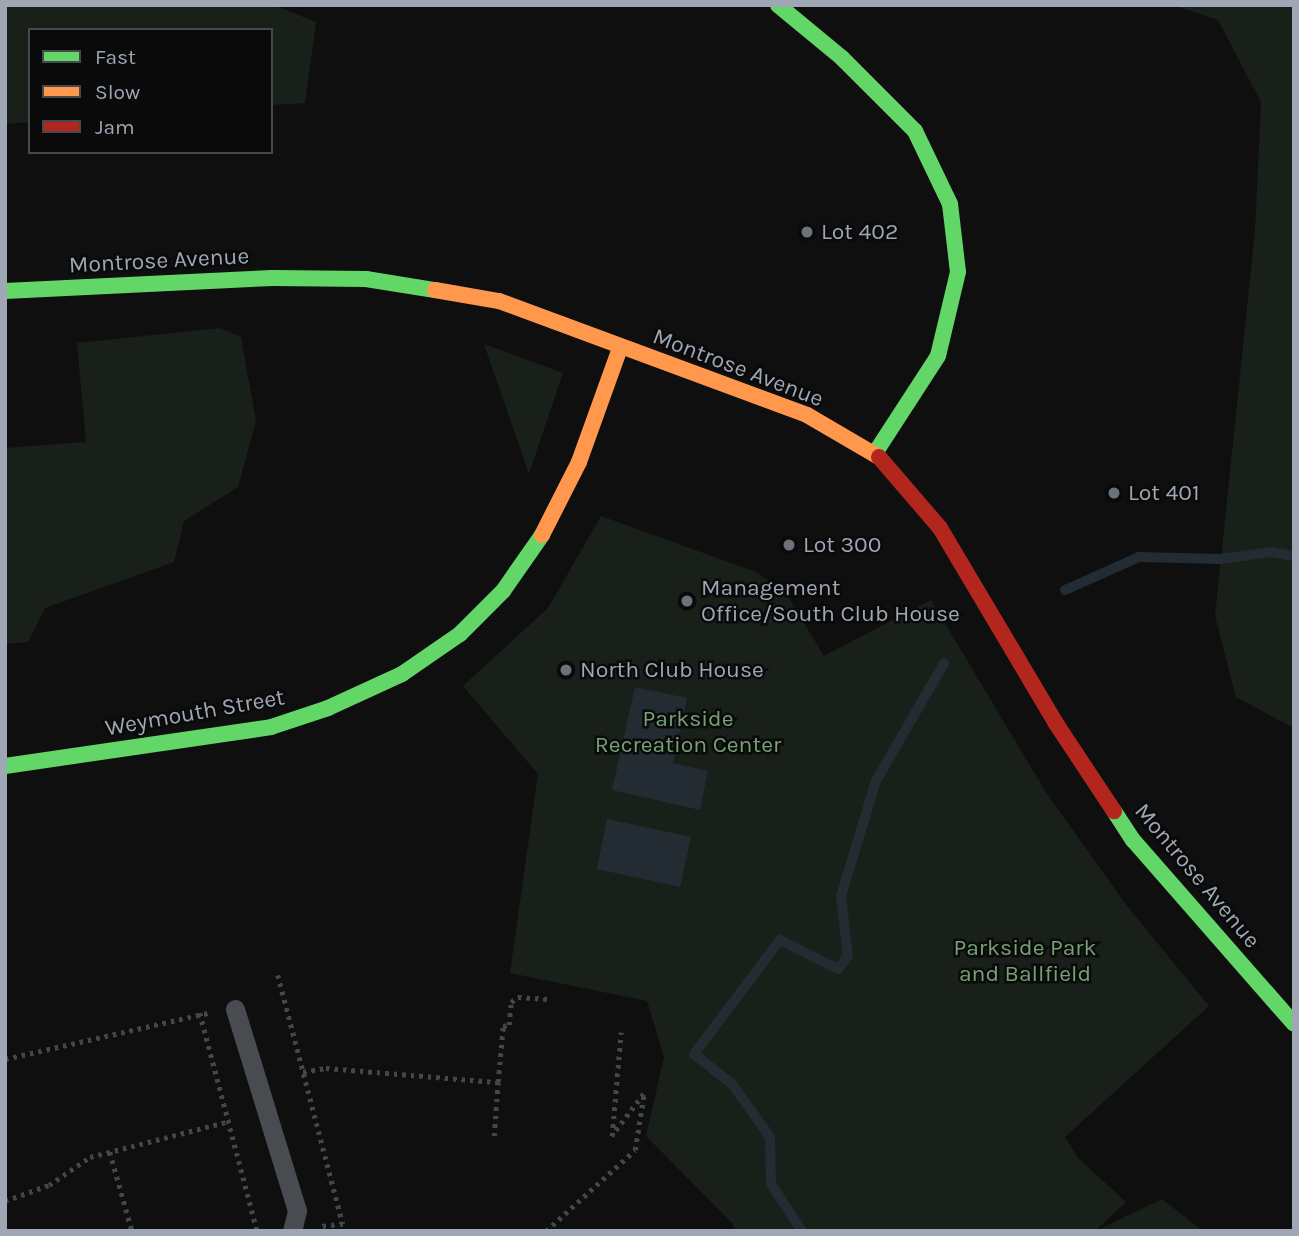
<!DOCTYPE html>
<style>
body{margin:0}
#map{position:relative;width:1299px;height:1236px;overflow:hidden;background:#0f0f10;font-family:Karla,sans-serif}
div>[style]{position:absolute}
.green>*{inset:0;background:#19201a}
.water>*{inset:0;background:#222c32}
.stream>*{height:10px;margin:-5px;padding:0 5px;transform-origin:5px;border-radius:5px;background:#222c32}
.path>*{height:4.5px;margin-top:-2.25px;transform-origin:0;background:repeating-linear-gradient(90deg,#44474a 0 3.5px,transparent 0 8.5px)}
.lane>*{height:19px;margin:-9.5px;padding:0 9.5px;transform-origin:9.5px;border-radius:9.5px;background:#484c50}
.fast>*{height:16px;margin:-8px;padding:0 8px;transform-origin:8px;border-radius:8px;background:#63d668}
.slow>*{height:16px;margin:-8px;padding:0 8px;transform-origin:8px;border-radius:8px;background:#ff974d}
.jam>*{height:16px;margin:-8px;padding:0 8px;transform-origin:8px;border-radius:8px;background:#b3261e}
.dots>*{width:19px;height:19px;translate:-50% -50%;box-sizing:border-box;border:4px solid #0a0a0b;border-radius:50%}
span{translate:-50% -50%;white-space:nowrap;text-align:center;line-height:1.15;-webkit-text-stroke:5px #0a0a0b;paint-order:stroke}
.poi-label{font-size:23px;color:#9ea7b3}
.left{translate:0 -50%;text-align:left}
.street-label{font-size:23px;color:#9ea7b3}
.park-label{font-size:23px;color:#75a173}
.frame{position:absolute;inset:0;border:7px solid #9ea7b3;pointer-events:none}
.legend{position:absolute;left:28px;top:28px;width:245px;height:126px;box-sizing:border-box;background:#0a0a0b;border:2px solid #45494e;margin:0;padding:9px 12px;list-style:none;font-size:21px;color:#9ea7b3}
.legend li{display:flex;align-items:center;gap:14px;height:35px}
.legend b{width:35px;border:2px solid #45494e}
</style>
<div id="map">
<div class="green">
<i style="clip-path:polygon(5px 5px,273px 5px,316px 22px,305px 103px,271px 105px,271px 30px,30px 30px,30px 122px,5px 124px)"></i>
<i style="clip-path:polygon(1173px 5px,1294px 5px,1294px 728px,1236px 697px,1215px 616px,1255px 231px,1261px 102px,1218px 20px)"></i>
<i style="clip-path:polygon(220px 328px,241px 337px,256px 421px,238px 487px,184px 521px,174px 562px,45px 608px,28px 642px,5px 644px,5px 448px,86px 442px,77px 343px)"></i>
<i style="clip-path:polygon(484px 344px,563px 373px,529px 474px)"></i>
<i style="clip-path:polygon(601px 516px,756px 572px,786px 593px,824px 656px,931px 600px,1047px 794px,1127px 906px,1209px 1006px,1065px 1137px,1078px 1158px,1126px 1202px,1095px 1231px,734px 1231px,733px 1224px,646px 1136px,664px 1057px,647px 1001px,510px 973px,538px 774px,463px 686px,548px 608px)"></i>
<i style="clip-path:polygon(1162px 1199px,1203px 1231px,1096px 1231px)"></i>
</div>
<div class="water">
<i style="clip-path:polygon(635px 687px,687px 698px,673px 763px,708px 771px,700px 810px,612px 790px)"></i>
<i style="clip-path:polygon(607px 819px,691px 837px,680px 887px,597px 869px)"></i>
</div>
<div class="stream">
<i style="left:1065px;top:590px;width:81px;rotate:-24deg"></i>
<i style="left:1139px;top:557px;width:81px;rotate:1.4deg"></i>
<i style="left:1220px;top:559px;width:51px;rotate:-7.8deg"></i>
<i style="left:1271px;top:552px;width:23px;rotate:10deg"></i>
<i style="left:802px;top:1231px;width:56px;rotate:-123.4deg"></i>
<i style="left:771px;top:1184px;width:47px;rotate:-91.2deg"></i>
<i style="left:770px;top:1137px;width:65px;rotate:-125.6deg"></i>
<i style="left:732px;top:1084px;width:48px;rotate:-141.7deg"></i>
<i style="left:694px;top:1054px;width:143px;rotate:-53deg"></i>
<i style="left:780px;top:940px;width:65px;rotate:26.6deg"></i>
<i style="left:838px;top:969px;width:16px;rotate:-52deg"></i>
<i style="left:848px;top:956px;width:60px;rotate:-96.7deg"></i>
<i style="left:841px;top:896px;width:120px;rotate:-73.1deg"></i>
<i style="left:876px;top:781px;width:136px;rotate:-60deg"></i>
</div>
<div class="path">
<i style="left:278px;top:975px;width:257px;rotate:75.4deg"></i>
<i style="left:343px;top:1224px;width:25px;rotate:173deg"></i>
<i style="left:200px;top:1013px;width:225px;rotate:75.3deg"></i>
<i style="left:5px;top:1059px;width:212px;rotate:-12.8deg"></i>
<i style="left:303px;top:1072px;width:23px;rotate:-10deg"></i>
<i style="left:326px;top:1068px;width:173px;rotate:4.7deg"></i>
<i style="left:498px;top:1082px;width:56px;rotate:-84.9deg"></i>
<i style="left:503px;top:1026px;width:6px;rotate:-9deg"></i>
<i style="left:509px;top:1025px;width:23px;rotate:-85deg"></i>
<i style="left:511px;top:1002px;width:9px;rotate:-36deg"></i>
<i style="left:518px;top:997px;width:29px;rotate:4deg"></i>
<i style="left:494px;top:1136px;width:54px;rotate:-85.8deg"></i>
<i style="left:110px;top:1152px;width:82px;rotate:74.4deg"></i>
<i style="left:5px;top:1201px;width:47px;rotate:-20deg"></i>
<i style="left:49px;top:1185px;width:50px;rotate:-34.3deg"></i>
<i style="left:90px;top:1157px;width:145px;rotate:-14.4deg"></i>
<i style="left:546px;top:1231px;width:120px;rotate:-42.3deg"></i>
<i style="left:635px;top:1150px;width:57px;rotate:-80.9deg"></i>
<i style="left:644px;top:1094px;width:53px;rotate:127.3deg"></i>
<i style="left:612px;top:1136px;width:104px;rotate:-85.1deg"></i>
</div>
<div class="lane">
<i style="left:235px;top:1009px;width:211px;rotate:72.9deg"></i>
<i style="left:297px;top:1211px;width:21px;rotate:104deg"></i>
</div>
<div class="fast">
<i style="left:778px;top:5px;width:83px;rotate:39.6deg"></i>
<i style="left:842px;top:58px;width:103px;rotate:45deg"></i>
<i style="left:915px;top:131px;width:81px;rotate:64.4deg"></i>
<i style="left:950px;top:204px;width:68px;rotate:83.3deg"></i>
<i style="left:958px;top:272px;width:86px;rotate:103.4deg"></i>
<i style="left:938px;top:356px;width:116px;rotate:123deg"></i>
<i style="left:5px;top:291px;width:268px;rotate:-2.8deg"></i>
<i style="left:273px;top:278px;width:93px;rotate:0.6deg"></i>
<i style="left:366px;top:279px;width:70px;rotate:9.1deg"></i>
<i style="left:5px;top:766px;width:269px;rotate:-8.3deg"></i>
<i style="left:271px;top:727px;width:60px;rotate:-18.4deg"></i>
<i style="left:328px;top:708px;width:81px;rotate:-24.7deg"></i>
<i style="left:402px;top:674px;width:70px;rotate:-34.6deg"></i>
<i style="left:460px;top:634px;width:61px;rotate:-45deg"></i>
<i style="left:503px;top:591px;width:68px;rotate:-55.1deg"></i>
<i style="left:1114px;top:811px;width:35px;rotate:57deg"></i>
<i style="left:1133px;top:840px;width:244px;rotate:48.8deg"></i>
</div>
<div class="slow">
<i style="left:435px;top:290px;width:65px;rotate:9.8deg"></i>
<i style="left:499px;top:301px;width:328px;rotate:20.3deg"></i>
<i style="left:807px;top:415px;width:83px;rotate:30.3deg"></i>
<i style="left:542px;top:535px;width:82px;rotate:-63.1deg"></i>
<i style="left:579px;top:462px;width:121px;rotate:-70.2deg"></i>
</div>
<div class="jam">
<i style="left:879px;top:457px;width:94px;rotate:49.3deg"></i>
<i style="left:940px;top:528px;width:226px;rotate:59.3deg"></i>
<i style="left:1055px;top:722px;width:107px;rotate:56.5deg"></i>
</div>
<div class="dots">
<i style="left:807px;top:232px;background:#6c727a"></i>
<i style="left:1114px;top:493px;background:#6c727a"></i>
<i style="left:789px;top:545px;background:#6c727a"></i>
<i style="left:687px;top:601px;background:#6c727a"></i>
<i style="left:566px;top:670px;background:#6c727a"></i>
</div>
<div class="poi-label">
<span class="left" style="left:821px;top:232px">Lot 402</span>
<span class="left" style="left:1128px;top:493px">Lot 401</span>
<span class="left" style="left:803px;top:545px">Lot 300</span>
<span class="left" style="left:701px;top:601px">Management<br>Office/South Club House</span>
<span class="left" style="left:580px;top:670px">North Club House</span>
</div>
<div class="street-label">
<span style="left:159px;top:261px;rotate:-3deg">Montrose Avenue</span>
<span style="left:738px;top:368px;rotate:21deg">Montrose Avenue</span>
<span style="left:195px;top:713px;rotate:-10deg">Weymouth Street</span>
<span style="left:1197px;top:876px;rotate:50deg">Montrose Avenue</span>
</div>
<div class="park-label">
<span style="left:688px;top:732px">Parkside<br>Recreation Center</span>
<span style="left:1025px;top:961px">Parkside Park<br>and Ballfield</span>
</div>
<div class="frame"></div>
<ul class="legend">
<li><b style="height:9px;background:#63d668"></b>Fast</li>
<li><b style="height:9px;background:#ff974d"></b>Slow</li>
<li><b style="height:9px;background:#b3261e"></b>Jam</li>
</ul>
</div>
